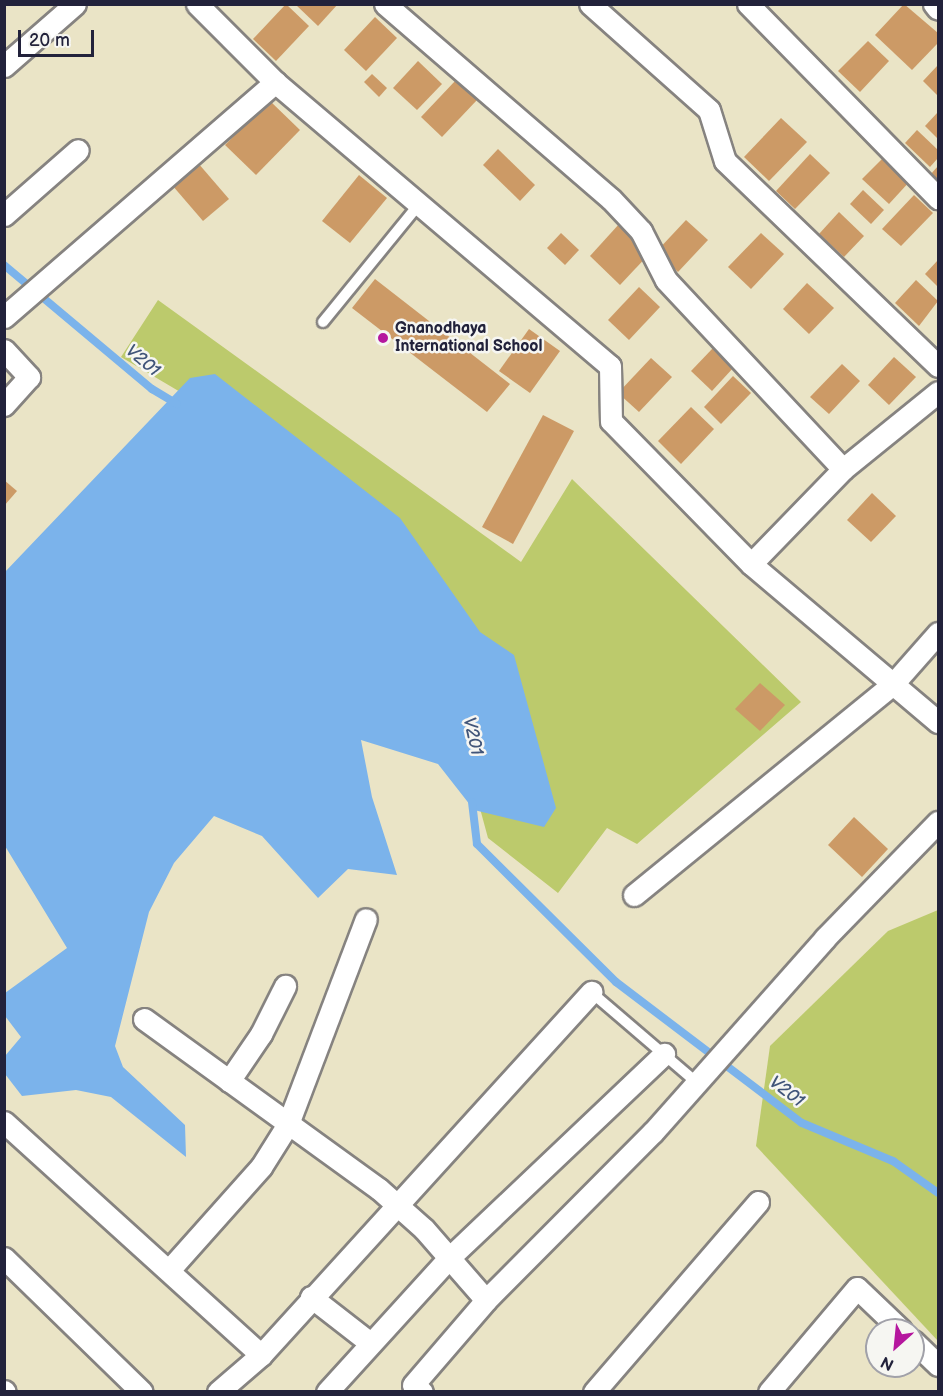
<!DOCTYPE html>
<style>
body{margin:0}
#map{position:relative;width:943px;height:1396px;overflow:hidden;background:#eae4c6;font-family:"Balsamiq Sans",sans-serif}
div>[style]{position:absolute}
.green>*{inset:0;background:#bcca6c}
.water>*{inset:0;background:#7bb3eb}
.stream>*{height:8px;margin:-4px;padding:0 4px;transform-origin:4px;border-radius:4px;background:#7bb3eb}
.building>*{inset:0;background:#cc9a66}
.roads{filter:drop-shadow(2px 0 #868380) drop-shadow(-2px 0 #868380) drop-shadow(0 2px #868380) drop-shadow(0 -2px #868380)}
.lane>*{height:10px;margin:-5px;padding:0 5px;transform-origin:5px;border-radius:5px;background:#fff}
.street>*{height:21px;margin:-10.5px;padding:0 10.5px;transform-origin:10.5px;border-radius:10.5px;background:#fff}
.dots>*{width:16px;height:16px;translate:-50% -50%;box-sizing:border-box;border:3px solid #f6f6f2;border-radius:50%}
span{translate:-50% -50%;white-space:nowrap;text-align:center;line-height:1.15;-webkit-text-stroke:5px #f6f6f2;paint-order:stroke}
.poi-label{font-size:16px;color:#22223b;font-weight:700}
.left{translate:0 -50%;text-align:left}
.water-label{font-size:18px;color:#415579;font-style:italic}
.frame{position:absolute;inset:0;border:6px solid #22223b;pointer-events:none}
.north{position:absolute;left:865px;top:1318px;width:60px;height:60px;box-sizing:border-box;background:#f6f6f2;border:2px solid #a1a1a9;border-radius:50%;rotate:207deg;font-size:16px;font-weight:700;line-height:24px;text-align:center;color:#22223b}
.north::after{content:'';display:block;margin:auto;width:21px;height:27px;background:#b5179e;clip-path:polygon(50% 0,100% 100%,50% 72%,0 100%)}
.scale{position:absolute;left:18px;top:30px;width:76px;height:27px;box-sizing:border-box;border:3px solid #22223b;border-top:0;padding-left:8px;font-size:18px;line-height:21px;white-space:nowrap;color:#22223b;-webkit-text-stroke:4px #f6f6f2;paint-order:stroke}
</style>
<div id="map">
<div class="green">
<i style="clip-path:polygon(158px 300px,521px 562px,572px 479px,801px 702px,637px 844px,607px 828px,558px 893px,488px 838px,414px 565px,326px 478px,121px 357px)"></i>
<i style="clip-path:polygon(938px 910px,938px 1341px,756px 1146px,770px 1046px,888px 931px)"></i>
</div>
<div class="water">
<i style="clip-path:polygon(215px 374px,400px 518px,480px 632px,514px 655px,556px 808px,544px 827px,474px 810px,438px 764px,361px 740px,372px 797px,397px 875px,348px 869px,318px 898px,262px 836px,214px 816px,174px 863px,149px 912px,115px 1046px,123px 1067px,185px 1125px,186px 1157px,111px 1097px,76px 1090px,22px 1096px,5px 1074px,5px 1056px,21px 1037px,5px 1016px,5px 993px,67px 948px,5px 846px,4px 573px,190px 378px)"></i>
</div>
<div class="stream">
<i style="left:4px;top:265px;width:193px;rotate:40deg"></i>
<i style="left:152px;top:389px;width:29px;rotate:31deg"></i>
<i style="left:472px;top:802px;width:42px;rotate:83.2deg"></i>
<i style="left:477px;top:844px;width:196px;rotate:44.8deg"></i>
<i style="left:616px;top:982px;width:233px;rotate:37.2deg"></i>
<i style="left:802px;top:1123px;width:99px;rotate:22.7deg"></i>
<i style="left:893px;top:1161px;width:55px;rotate:35.4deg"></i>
</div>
<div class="building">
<i style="clip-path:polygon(286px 4px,309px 26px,276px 61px,253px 39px)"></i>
<i style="clip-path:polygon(295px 4px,338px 4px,318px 26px)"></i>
<i style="clip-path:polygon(904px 4px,938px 33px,938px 43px,912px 70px,875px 35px)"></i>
<i style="clip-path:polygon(375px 17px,397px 38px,366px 71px,344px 50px)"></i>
<i style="clip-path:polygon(868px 41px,889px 61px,860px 92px,838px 71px)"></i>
<i style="clip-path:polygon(418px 61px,442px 84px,417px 110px,393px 88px)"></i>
<i style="clip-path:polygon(938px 65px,938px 96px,923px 81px)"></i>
<i style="clip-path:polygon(372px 74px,387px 88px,379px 97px,364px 82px)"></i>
<i style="clip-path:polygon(456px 80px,477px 100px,442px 137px,421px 117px)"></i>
<i style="clip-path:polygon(269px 100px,300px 130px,256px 175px,225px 145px)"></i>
<i style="clip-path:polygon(938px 112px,938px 139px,925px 126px)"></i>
<i style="clip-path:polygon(781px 118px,807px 142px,769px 181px,744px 157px)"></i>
<i style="clip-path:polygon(917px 130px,938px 150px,938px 158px,930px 167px,905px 143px)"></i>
<i style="clip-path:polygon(498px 149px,535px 185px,520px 201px,483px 165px)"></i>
<i style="clip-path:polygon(810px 154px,830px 173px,795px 209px,776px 191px)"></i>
<i style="clip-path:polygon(885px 156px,911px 180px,889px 204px,862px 179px)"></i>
<i style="clip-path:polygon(198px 163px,229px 199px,203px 221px,172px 185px)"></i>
<i style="clip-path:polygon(938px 166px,938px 183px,930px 175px)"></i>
<i style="clip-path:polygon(359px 175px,387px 198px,350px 243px,322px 221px)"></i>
<i style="clip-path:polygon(863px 190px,884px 210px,871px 224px,850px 204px)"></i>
<i style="clip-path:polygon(914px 195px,933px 213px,901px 246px,882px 229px)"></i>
<i style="clip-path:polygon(839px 212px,864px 236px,844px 257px,819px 234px)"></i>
<i style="clip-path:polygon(686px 220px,708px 240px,678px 272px,656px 252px)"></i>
<i style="clip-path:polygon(620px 223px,651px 252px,620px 285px,590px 256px)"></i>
<i style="clip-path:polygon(561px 233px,579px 250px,565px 265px,547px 248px)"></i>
<i style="clip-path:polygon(761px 233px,784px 254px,751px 289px,728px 267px)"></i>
<i style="clip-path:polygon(938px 260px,938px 287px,925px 274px)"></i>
<i style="clip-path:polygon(375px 279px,510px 384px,487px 412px,352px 308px)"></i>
<i style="clip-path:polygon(916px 280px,938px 301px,919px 326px,895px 303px)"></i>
<i style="clip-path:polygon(807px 283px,834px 308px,809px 334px,783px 309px)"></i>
<i style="clip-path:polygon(639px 287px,660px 307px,629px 340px,608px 320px)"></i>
<i style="clip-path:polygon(529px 329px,560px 351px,530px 393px,499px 371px)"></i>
<i style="clip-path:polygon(713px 348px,734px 367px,712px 391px,691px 371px)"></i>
<i style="clip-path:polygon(894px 357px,916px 377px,889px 405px,868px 385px)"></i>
<i style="clip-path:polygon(651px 358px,672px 377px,639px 412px,618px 393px)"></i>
<i style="clip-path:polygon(842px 364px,860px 381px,829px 414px,810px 397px)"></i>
<i style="clip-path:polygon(733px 376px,751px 393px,721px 424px,704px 407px)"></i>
<i style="clip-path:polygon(691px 407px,714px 429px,681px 464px,658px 441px)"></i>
<i style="clip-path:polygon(543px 415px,574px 431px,513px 544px,482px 527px)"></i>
<i style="clip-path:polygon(4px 480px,17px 491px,4px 506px)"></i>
<i style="clip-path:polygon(872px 493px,896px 516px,871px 542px,847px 520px)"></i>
<i style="clip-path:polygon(760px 683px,785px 705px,760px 731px,735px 709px)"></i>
<i style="clip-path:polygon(854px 817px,888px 849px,862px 877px,828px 845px)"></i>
</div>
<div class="roads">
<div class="lane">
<i style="left:323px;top:322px;width:154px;rotate:-50.8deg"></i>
<i style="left:591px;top:992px;width:138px;rotate:40.6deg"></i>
</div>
<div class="street">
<i style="left:197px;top:4px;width:110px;rotate:45deg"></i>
<i style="left:275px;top:82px;width:439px;rotate:40.3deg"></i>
<i style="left:610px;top:366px;width:55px;rotate:89deg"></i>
<i style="left:611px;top:421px;width:200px;rotate:45.6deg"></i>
<i style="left:751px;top:564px;width:245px;rotate:40.2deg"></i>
<i style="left:385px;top:4px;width:298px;rotate:40.8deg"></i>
<i style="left:611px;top:199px;width:44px;rotate:46.8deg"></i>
<i style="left:641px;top:231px;width:55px;rotate:63deg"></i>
<i style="left:666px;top:280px;width:259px;rotate:46.9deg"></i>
<i style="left:590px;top:4px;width:159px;rotate:41.7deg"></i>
<i style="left:709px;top:110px;width:53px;rotate:72.6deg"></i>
<i style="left:725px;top:161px;width:296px;rotate:43.9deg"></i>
<i style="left:748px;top:4px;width:272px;rotate:45.6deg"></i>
<i style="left:934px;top:4px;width:6px;rotate:51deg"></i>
<i style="left:4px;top:66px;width:94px;rotate:-41.1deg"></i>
<i style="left:4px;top:215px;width:98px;rotate:-41.3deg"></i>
<i style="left:4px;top:317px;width:359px;rotate:-40.9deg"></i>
<i style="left:4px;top:350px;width:37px;rotate:47deg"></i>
<i style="left:29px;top:377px;width:38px;rotate:132deg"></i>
<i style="left:751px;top:564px;width:132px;rotate:-45.9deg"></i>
<i style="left:843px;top:469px;width:122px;rotate:-39deg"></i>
<i style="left:634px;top:895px;width:334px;rotate:-39.2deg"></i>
<i style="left:893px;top:684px;width:68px;rotate:-48.6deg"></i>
<i style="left:144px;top:1019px;width:290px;rotate:35.9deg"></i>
<i style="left:379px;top:1189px;width:60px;rotate:41.6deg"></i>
<i style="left:424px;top:1229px;width:94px;rotate:48.9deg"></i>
<i style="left:229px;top:1081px;width:57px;rotate:-55.8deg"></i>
<i style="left:261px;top:1034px;width:54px;rotate:-63.4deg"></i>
<i style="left:4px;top:1122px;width:347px;rotate:42.2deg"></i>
<i style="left:4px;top:1258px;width:192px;rotate:44.2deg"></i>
<i style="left:170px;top:1269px;width:137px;rotate:-48.3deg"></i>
<i style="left:261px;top:1167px;width:51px;rotate:-57.9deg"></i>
<i style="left:288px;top:1124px;width:219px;rotate:-69.2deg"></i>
<i style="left:311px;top:1297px;width:75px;rotate:37.9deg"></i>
<i style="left:913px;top:1341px;width:35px;rotate:44deg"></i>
<i style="left:4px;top:1391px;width:1px;rotate:45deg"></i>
<i style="left:218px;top:1392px;width:57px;rotate:-40.7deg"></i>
<i style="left:261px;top:1355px;width:491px;rotate:-47.7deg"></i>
<i style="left:327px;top:1392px;width:180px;rotate:-47.7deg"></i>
<i style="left:448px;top:1259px;width:298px;rotate:-43.5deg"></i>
<i style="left:422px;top:1392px;width:11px;rotate:-142deg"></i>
<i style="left:413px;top:1385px;width:112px;rotate:-49.3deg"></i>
<i style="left:486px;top:1300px;width:237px;rotate:-45.2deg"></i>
<i style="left:653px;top:1132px;width:259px;rotate:-48.4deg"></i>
<i style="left:825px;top:938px;width:162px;rotate:-45.8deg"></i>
<i style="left:594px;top:1392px;width:251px;rotate:-49.2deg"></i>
<i style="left:769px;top:1392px;width:136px;rotate:-49.8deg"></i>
<i style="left:857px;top:1288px;width:61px;rotate:43.7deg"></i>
</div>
</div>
<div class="dots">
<i style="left:383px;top:338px;background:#b5179e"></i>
</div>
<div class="poi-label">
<span class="left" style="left:395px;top:338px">Gnanodhaya<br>International School</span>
</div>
<div class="water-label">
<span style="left:142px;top:361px;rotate:40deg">V201</span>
<span style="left:472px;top:736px;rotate:77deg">V201</span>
<span style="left:786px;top:1092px;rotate:37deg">V201</span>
</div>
<div class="frame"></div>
<div class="north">N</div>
<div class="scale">20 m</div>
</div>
